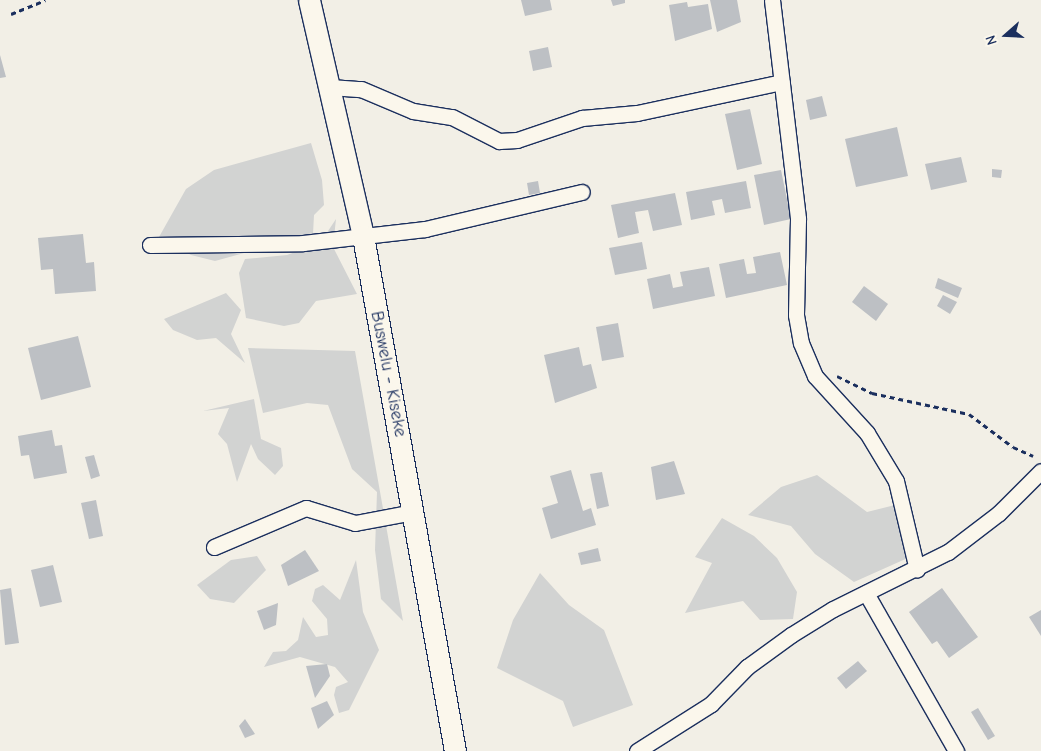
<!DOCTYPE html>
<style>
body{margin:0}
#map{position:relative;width:1041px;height:751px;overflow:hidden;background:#f2efe6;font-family:"Comic Neue",sans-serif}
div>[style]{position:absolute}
.green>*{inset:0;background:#d2d3d2}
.building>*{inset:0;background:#bdc0c4}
.path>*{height:3px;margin-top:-1.5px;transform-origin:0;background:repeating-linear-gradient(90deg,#1b2f5e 0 5px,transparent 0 9px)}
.roads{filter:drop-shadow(1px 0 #1b2f5e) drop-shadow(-1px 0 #1b2f5e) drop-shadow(0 1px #1b2f5e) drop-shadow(0 -1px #1b2f5e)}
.minor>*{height:15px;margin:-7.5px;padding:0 7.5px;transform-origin:7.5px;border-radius:7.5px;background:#fbf7ec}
.secondary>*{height:21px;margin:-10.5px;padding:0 10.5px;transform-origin:10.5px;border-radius:10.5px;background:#fbf7ec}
span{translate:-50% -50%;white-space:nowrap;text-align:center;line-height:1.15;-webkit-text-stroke:4px #fbf7ec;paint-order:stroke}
.street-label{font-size:18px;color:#1b2f5e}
.north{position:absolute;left:981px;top:10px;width:50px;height:50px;-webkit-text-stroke:4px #fbf7ec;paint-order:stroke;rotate:251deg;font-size:14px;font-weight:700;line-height:20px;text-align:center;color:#1b2f5e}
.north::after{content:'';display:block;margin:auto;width:18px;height:22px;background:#1b2f5e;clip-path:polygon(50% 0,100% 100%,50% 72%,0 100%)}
</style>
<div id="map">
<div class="green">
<i style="clip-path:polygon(311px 143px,322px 180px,324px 205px,314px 215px,313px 234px,215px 261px,191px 255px,159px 237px,186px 189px,214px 170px)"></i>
<i style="clip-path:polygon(336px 219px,333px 247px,357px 294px,316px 301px,299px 323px,284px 326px,246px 318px,239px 273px,245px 259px,287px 255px,320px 243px)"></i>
<i style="clip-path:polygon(226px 293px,241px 310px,231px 334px,245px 363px,216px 338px,197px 340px,173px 330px,164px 319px)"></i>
<i style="clip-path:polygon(248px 348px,355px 351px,403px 621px,381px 599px,375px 550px,377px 492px,352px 469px,328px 405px,307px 403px,263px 413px)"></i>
<i style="clip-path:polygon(254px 399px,261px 439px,281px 448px,283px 466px,275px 475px,258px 459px,251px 444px,237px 482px,227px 444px,218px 434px,229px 408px,203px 411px)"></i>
<i style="clip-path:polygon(817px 475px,867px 512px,895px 505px,910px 557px,854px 582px,815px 554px,791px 526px,748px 515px,781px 487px)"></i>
<i style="clip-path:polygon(722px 518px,754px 536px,777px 558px,797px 592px,793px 619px,760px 620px,743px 601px,685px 613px,712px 563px,695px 557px)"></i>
<i style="clip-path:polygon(257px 556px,266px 570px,234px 603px,210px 599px,197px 585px,231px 560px)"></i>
<i style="clip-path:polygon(356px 560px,363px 612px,379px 650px,349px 710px,339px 713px,334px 695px,336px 687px,348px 682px,335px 667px,300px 657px,264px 667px,273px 652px,286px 651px,298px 640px,303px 617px,316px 637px,328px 635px,327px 619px,312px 601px,315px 589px,323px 585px,340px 600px)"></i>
<i style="clip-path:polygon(540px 573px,569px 605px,604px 630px,633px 705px,573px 727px,563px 701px,497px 668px,513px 620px)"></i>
</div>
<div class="building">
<i style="clip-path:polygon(521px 0,550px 0,552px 10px,525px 16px)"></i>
<i style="clip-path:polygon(611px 0,625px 0,625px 3px,613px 6px)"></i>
<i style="clip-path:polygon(710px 0,737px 0,741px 22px,717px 32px)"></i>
<i style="clip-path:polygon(687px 2px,688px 7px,708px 4px,712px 29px,675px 41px,669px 5px)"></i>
<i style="clip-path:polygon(548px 47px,552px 67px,533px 71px,529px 51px)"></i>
<i style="clip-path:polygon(0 55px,6px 77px,0 78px)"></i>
<i style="clip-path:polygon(822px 96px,827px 116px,810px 120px,806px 100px)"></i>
<i style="clip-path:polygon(750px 109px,762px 164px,737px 170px,725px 114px)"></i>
<i style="clip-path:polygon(897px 127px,908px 176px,856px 187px,845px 139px)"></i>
<i style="clip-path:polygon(961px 157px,967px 182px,931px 190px,925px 164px)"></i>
<i style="clip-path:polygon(992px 169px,1002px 170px,1001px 178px,992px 177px)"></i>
<i style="clip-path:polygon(781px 170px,791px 219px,764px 225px,754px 175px)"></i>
<i style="clip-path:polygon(538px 181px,540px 193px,529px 195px,527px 183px)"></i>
<i style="clip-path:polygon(746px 181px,751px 208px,725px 213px,722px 199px,712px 201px,715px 215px,691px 220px,686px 192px)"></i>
<i style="clip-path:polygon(675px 193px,682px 225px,653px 231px,648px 210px,635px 212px,639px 233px,618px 238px,611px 205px)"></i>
<i style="clip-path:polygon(83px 234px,86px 263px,94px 262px,96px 291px,55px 294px,53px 269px,41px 270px,38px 238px)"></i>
<i style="clip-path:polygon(642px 242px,647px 269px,615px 275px,609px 248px)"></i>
<i style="clip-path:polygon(780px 252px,787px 285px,726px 298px,719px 264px,744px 259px,747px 274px,756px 273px,753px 257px)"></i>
<i style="clip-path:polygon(709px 267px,715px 296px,653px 309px,647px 279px,670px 274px,673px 288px,683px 286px,680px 272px)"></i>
<i style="clip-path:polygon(938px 278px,962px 288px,958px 298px,935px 288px)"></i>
<i style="clip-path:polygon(864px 286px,888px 304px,876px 321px,852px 302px)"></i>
<i style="clip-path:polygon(943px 295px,957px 302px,950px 314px,937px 306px)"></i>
<i style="clip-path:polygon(618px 323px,624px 357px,602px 361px,596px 327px)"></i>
<i style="clip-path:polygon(78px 336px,91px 387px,41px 400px,28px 348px)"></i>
<i style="clip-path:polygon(579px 347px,583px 366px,591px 364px,597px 388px,555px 403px,544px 355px)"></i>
<i style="clip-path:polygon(52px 430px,55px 446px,62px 445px,67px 473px,34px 479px,29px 455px,21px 456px,18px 436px)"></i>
<i style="clip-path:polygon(94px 455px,100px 476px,91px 479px,85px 457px)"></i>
<i style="clip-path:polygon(674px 461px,685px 494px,656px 500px,651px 467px)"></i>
<i style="clip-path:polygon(571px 470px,583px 511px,591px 508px,596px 525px,551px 539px,542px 508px,558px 503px,550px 476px)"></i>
<i style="clip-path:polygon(602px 472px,609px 506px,597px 509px,590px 474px)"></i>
<i style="clip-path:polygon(96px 500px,103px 536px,89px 539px,81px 503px)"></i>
<i style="clip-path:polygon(598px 548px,601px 561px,581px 565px,578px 553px)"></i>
<i style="clip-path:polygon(305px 550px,319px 571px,288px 586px,281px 565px)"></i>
<i style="clip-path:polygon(53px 565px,62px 602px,40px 607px,31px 570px)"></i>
<i style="clip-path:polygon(11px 588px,19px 643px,5px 645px,0 590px)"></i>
<i style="clip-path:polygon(942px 588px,978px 637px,949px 658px,937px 641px,932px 644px,909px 612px)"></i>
<i style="clip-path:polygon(278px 603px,276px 625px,264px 630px,257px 611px)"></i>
<i style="clip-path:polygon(1041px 610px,1041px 636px,1029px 617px)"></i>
<i style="clip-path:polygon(858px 661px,867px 671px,846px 689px,837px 678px)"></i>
<i style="clip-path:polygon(327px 664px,330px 676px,315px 698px,306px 666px)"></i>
<i style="clip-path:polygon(327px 701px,334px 715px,318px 729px,311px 708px)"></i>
<i style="clip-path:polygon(978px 708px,995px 736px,988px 740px,971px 712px)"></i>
<i style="clip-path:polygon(245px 719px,255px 734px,245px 738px,239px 726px)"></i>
</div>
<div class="path">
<i style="left:11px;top:14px;width:37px;rotate:-22deg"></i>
<i style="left:837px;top:376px;width:39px;rotate:26deg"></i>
<i style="left:872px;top:393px;width:99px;rotate:12.2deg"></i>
<i style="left:969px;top:414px;width:55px;rotate:36.9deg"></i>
<i style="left:1013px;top:447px;width:22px;rotate:24deg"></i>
</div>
<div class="roads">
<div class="minor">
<i style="left:772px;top:0;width:221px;rotate:83.2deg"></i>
<i style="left:798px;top:219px;width:96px;rotate:91.2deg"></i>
<i style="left:796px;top:315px;width:28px;rotate:80deg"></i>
<i style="left:801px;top:343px;width:36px;rotate:67deg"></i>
<i style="left:815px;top:376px;width:77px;rotate:47.6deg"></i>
<i style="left:867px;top:433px;width:56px;rotate:58.9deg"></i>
<i style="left:896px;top:481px;width:91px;rotate:76.7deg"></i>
<i style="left:330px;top:87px;width:31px;rotate:4deg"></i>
<i style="left:361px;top:89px;width:56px;rotate:22.9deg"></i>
<i style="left:413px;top:111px;width:39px;rotate:9deg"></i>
<i style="left:452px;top:117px;width:53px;rotate:27.1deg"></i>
<i style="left:499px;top:141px;width:18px;rotate:-3deg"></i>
<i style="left:517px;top:140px;width:69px;rotate:-18.7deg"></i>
<i style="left:582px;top:118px;width:55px;rotate:-5.2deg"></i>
<i style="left:637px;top:113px;width:148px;rotate:-12.1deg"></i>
<i style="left:150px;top:245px;width:153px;rotate:-0.7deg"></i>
<i style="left:303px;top:243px;width:123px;rotate:-6.5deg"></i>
<i style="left:425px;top:229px;width:161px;rotate:-13.3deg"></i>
<i style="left:214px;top:547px;width:100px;rotate:-23deg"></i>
<i style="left:306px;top:508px;width:51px;rotate:17deg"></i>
<i style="left:355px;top:523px;width:60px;rotate:-10.6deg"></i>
<i style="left:866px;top:593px;width:182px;rotate:60.3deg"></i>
<i style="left:637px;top:751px;width:88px;rotate:-32.4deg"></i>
<i style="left:711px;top:704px;width:52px;rotate:-45.8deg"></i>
<i style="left:747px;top:667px;width:54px;rotate:-36deg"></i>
<i style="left:791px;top:635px;width:49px;rotate:-31.8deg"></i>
<i style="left:833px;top:609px;width:128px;rotate:-26.4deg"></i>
<i style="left:948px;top:552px;width:64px;rotate:-37.4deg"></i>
<i style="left:999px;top:513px;width:59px;rotate:-45deg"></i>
</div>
<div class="secondary">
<i style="left:309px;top:0;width:242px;rotate:77.1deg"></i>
<i style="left:363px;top:236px;width:523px;rotate:79.87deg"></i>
</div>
</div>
<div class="street-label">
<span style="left:388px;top:374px;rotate:79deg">Buswelu - Kiseke</span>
</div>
<div class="north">N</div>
</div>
